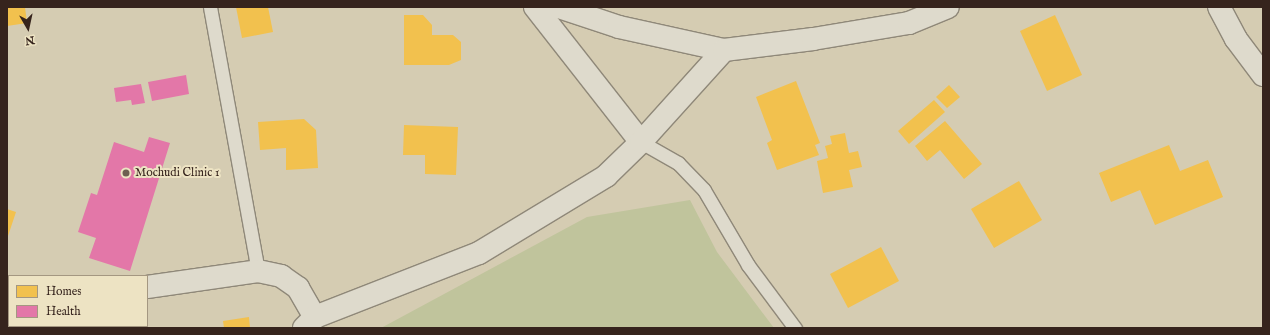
<!DOCTYPE html>
<style>
body{margin:0}
#map{position:relative;width:1270px;height:335px;overflow:hidden;background:#d5ccb2;font-family:"IM FELL English",serif}
div>[style]{position:absolute}
.green>*{inset:0;background:#c0c49c}
.homes>*{inset:0;background:#f2c14e}
.health>*{inset:0;background:#e377a8}
.roads{filter:drop-shadow(1px 0 #8f8879) drop-shadow(-1px 0 #8f8879) drop-shadow(0 1px #8f8879) drop-shadow(0 -1px #8f8879)}
.lane>*{height:13px;margin:-6.5px;padding:0 6.5px;transform-origin:6.5px;border-radius:6.5px;background:#dedacc}
.street>*{height:22px;margin:-11px;padding:0 11px;transform-origin:11px;border-radius:11px;background:#dedacc}
.dots>*{width:11px;height:11px;translate:-50% -50%;box-sizing:border-box;border:2px solid #ede3c3;border-radius:50%}
span{translate:-50% -50%;white-space:nowrap;text-align:center;line-height:1.15;-webkit-text-stroke:4px #ede3c3;paint-order:stroke}
.poi-label{font-size:12px;color:#36241d}
.left{translate:0 -50%;text-align:left}
.frame{position:absolute;inset:0;border:8px solid #36241d;pointer-events:none}
.legend{position:absolute;left:8px;top:275px;width:140px;height:52px;box-sizing:border-box;background:#ede3c3;border:1px solid #a49781;margin:0;padding:5px 7px;list-style:none;font-size:12px;color:#36241d}
.legend li{display:flex;align-items:center;gap:8px;height:20px}
.legend b{width:20px;border:1px solid #a49781}
.north{position:absolute;left:8px;top:8px;width:40px;height:40px;-webkit-text-stroke:3px #ede3c3;paint-order:stroke;rotate:171deg;font-size:11px;font-weight:700;line-height:16px;text-align:center;color:#36241d}
.north::after{content:'';display:block;margin:auto;width:14px;height:18px;background:#36241d;clip-path:polygon(50% 0,100% 100%,50% 72%,0 100%)}
</style>
<div id="map">
<div class="green">
<i style="clip-path:polygon(690px 200px,717px 252px,774px 328px,381px 328px,587px 217px)"></i>
</div>
<div class="homes">
<i style="clip-path:polygon(7px 7px,25px 7px,27px 23px,7px 26px)"></i>
<i style="clip-path:polygon(236px 7px,268px 7px,273px 32px,242px 38px)"></i>
<i style="clip-path:polygon(404px 15px,423px 15px,432px 25px,432px 35px,453px 35px,461px 42px,461px 60px,449px 65px,404px 65px)"></i>
<i style="clip-path:polygon(1055px 15px,1082px 75px,1047px 91px,1020px 31px)"></i>
<i style="clip-path:polygon(796px 81px,820px 143px,815px 145px,819px 155px,777px 170px,767px 143px,772px 140px,756px 97px)"></i>
<i style="clip-path:polygon(949px 85px,960px 97px,947px 108px,936px 97px)"></i>
<i style="clip-path:polygon(934px 100px,945px 112px,909px 144px,898px 131px)"></i>
<i style="clip-path:polygon(304px 119px,316px 130px,318px 168px,286px 170px,286px 148px,260px 150px,258px 122px)"></i>
<i style="clip-path:polygon(945px 121px,982px 164px,964px 179px,940px 150px,927px 161px,915px 146px)"></i>
<i style="clip-path:polygon(404px 125px,458px 127px,456px 175px,425px 174px,425px 155px,403px 155px)"></i>
<i style="clip-path:polygon(845px 133px,849px 153px,858px 151px,862px 167px,849px 170px,853px 187px,823px 193px,817px 161px,828px 158px,825px 146px,832px 144px,830px 136px)"></i>
<i style="clip-path:polygon(1169px 145px,1180px 171px,1208px 160px,1223px 197px,1155px 225px,1140px 190px,1111px 202px,1099px 173px)"></i>
<i style="clip-path:polygon(1019px 181px,1042px 220px,994px 248px,971px 209px)"></i>
<i style="clip-path:polygon(7px 209px,16px 212px,7px 239px)"></i>
<i style="clip-path:polygon(881px 247px,899px 281px,848px 308px,830px 274px)"></i>
<i style="clip-path:polygon(249px 317px,250px 328px,224px 328px,223px 321px)"></i>
</div>
<div class="health">
<i style="clip-path:polygon(186px 75px,189px 94px,152px 101px,148px 82px)"></i>
<i style="clip-path:polygon(141px 84px,145px 103px,132px 105px,131px 100px,116px 102px,114px 88px)"></i>
<i style="clip-path:polygon(149px 137px,170px 143px,130px 271px,89px 258px,96px 238px,78px 232px,91px 193px,97px 195px,114px 142px,144px 152px)"></i>
</div>
<div class="roads">
<div class="lane">
<i style="left:210px;top:7px;width:268px;rotate:79.7deg"></i>
<i style="left:641px;top:142px;width:43px;rotate:29.6deg"></i>
<i style="left:678px;top:163px;width:37px;rotate:46deg"></i>
<i style="left:704px;top:190px;width:87px;rotate:59.6deg"></i>
<i style="left:748px;top:265px;width:79px;rotate:53.3deg"></i>
</div>
<div class="street">
<i style="left:535px;top:7px;width:172px;rotate:51.9deg"></i>
<i style="left:559px;top:7px;width:63px;rotate:18.4deg"></i>
<i style="left:619px;top:27px;width:107px;rotate:12.4deg"></i>
<i style="left:1219px;top:7px;width:36px;rotate:62deg"></i>
<i style="left:1236px;top:39px;width:45px;rotate:53.1deg"></i>
<i style="left:147px;top:287px;width:112px;rotate:-8.2deg"></i>
<i style="left:258px;top:271px;width:24px;rotate:12deg"></i>
<i style="left:281px;top:276px;width:21px;rotate:35deg"></i>
<i style="left:298px;top:288px;width:34px;rotate:60deg"></i>
<i style="left:7px;top:307px;width:2px"></i>
<i style="left:304px;top:328px;width:16px;rotate:-45deg"></i>
<i style="left:315px;top:317px;width:176px;rotate:-21.3deg"></i>
<i style="left:479px;top:253px;width:149px;rotate:-31.2deg"></i>
<i style="left:606px;top:176px;width:49px;rotate:-44.2deg"></i>
<i style="left:641px;top:142px;width:124px;rotate:-47.9deg"></i>
<i style="left:724px;top:50px;width:90px;rotate:-7deg"></i>
<i style="left:813px;top:39px;width:97px;rotate:-9.5deg"></i>
<i style="left:909px;top:23px;width:42px;rotate:-22.3deg"></i>
</div>
</div>
<div class="dots">
<i style="left:126px;top:173px;background:#6e5f51"></i>
</div>
<div class="poi-label">
<span class="left" style="left:135px;top:173px">Mochudi Clinic 1</span>
</div>
<div class="frame"></div>
<ul class="legend">
<li><b style="height:11px;background:#f2c14e"></b>Homes</li>
<li><b style="height:11px;background:#e377a8"></b>Health</li>
</ul>
<div class="north">N</div>
</div>
